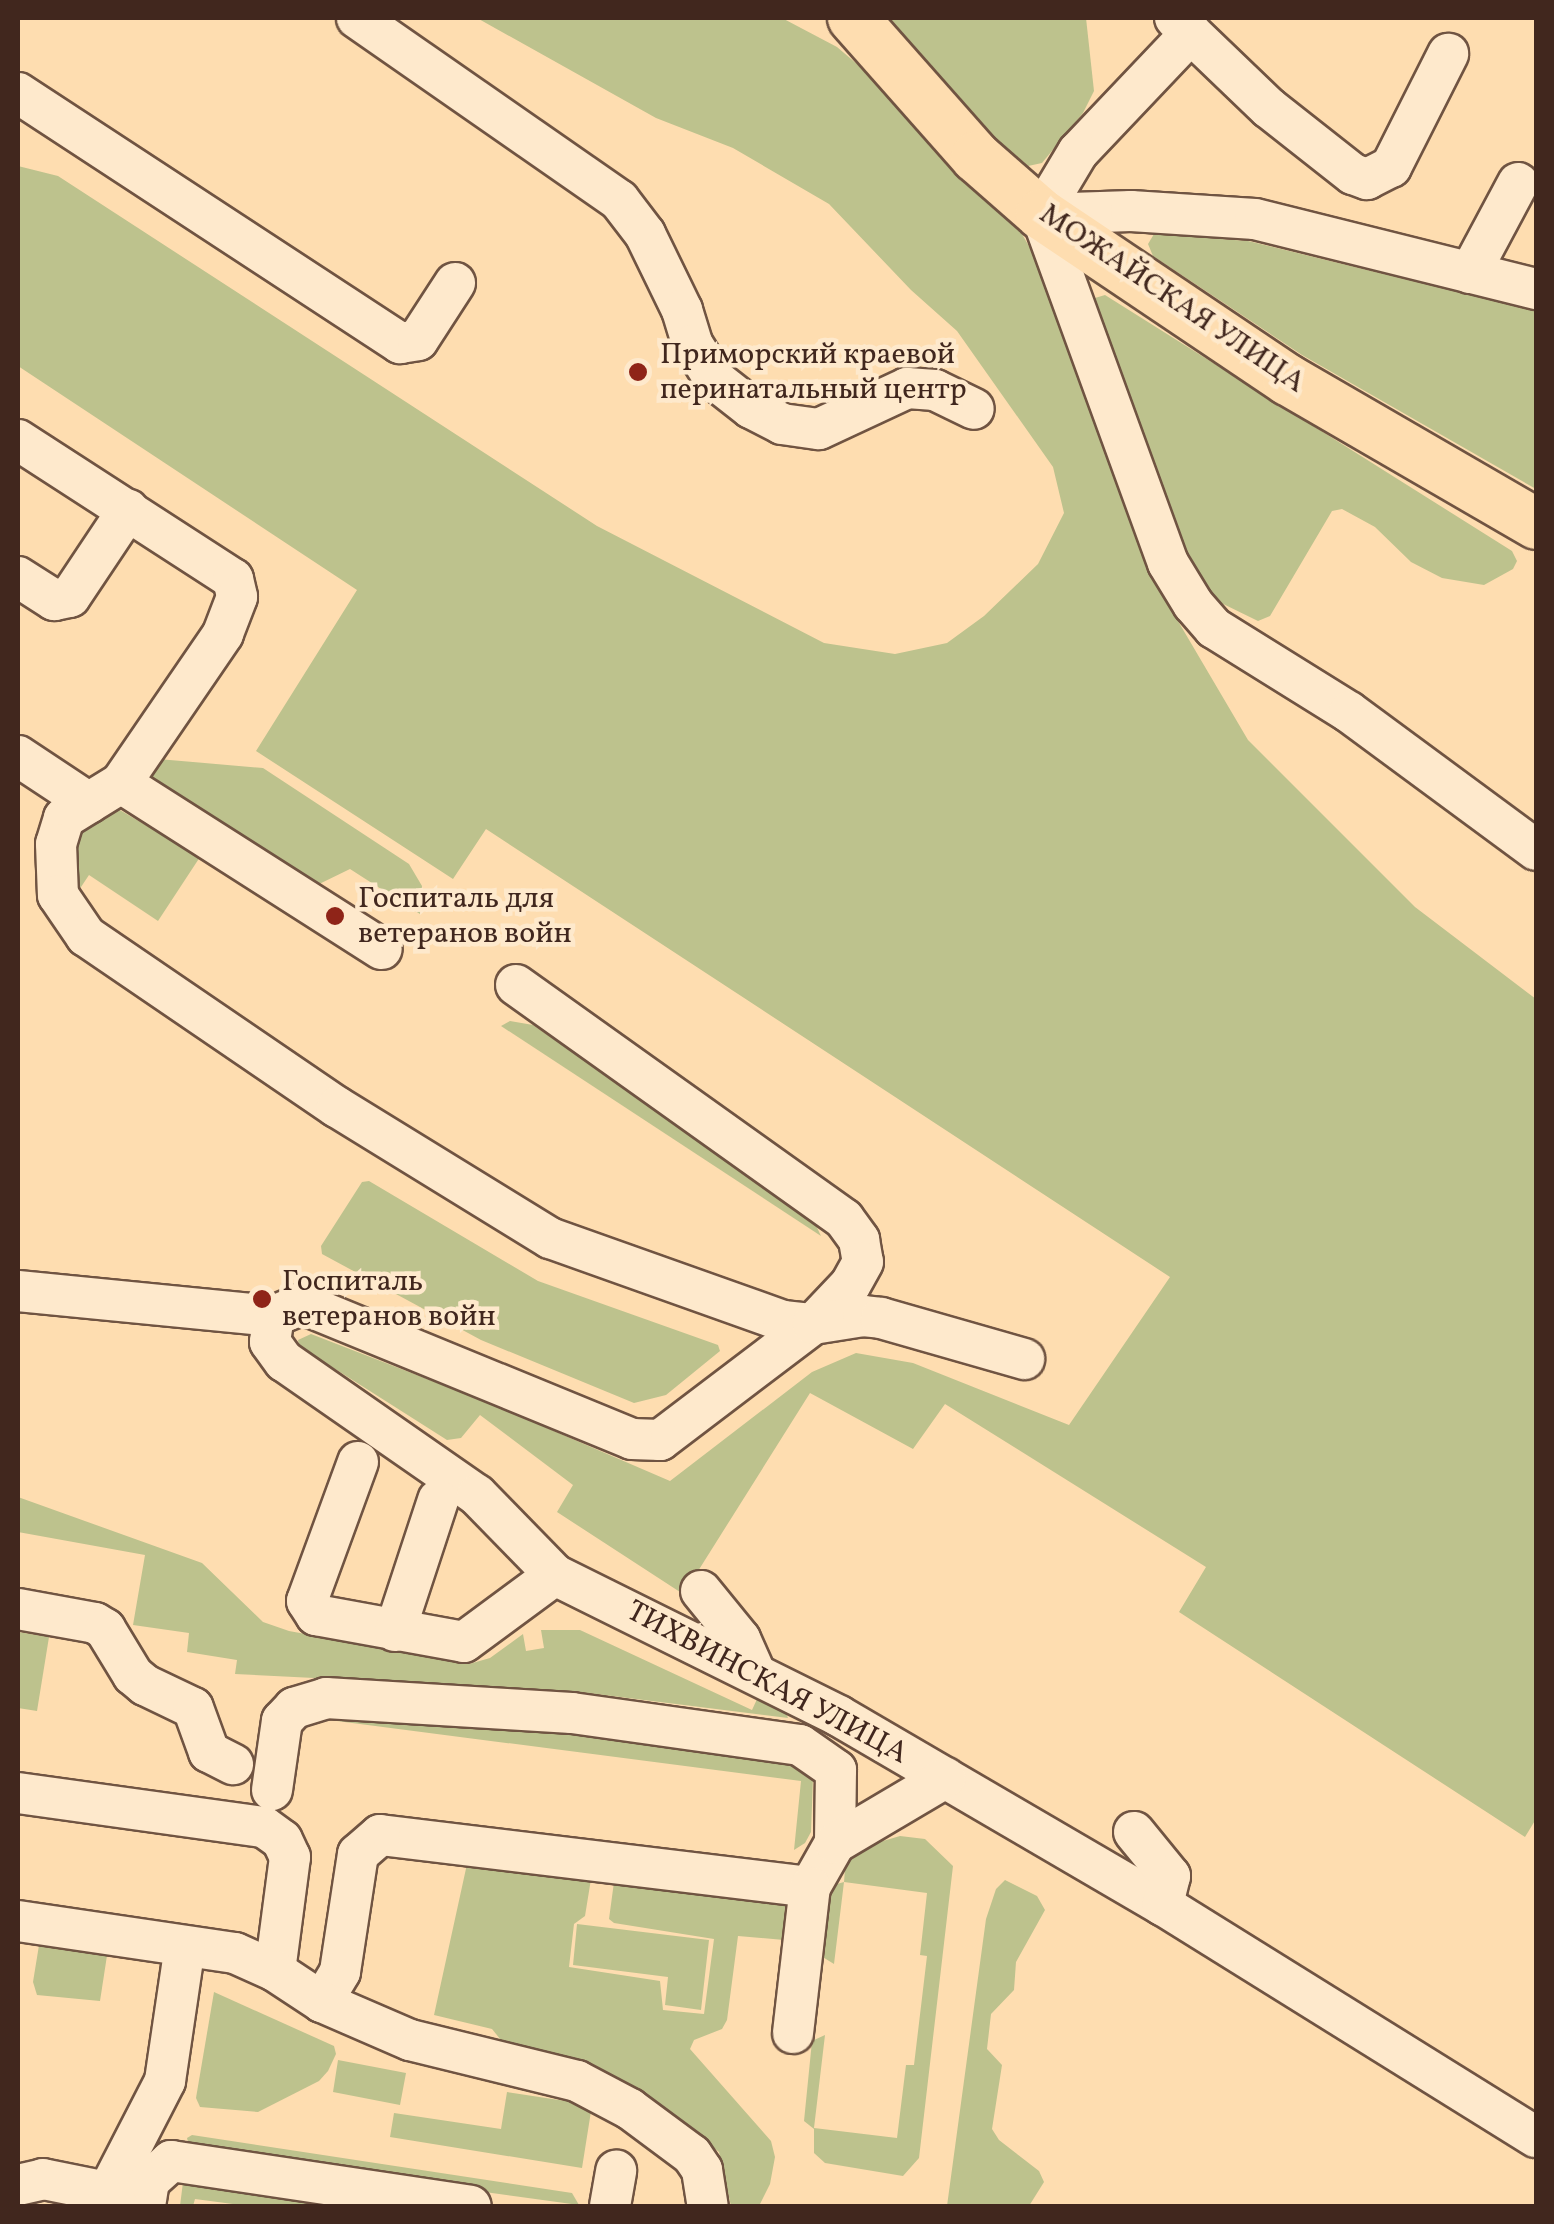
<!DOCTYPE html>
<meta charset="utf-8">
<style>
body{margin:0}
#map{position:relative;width:1554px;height:2224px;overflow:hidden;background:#feddb0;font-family:Vollkorn,serif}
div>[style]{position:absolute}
.green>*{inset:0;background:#bdc28d}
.roads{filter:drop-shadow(2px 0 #705442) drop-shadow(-2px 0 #705442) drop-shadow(0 2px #705442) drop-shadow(0 -2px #705442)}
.minor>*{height:40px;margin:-20px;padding:0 20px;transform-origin:20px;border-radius:20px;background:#fee9cc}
.major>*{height:50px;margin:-25px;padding:0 25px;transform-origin:25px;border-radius:25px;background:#feddb0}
.dots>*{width:28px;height:28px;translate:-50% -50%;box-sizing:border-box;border:5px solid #fee9cc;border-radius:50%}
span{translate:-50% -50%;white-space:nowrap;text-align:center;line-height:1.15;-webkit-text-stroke:9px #fee9cc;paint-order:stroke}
.street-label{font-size:30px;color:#41271e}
.poi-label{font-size:30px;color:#41271e}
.left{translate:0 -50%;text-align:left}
.frame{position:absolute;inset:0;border:20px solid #41271e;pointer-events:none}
</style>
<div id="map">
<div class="green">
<i style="clip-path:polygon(477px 18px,782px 18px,837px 47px,857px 64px,1018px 227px,1030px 248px,1155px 582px,1248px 740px,1415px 907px,1536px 999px,1536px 1819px,1525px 1837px,1179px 1612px,1206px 1567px,945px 1404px,913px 1449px,810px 1393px,688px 1587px,680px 1592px,557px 1512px,573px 1485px,480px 1415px,461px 1438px,447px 1440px,299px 1346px,298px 1340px,311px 1334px,489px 1403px,670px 1481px,812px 1372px,856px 1353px,913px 1363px,1069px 1425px,1170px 1277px,486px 829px,453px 879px,256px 751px,357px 590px,18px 366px,18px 166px,58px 176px,597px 526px,824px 643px,895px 654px,947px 643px,984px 616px,1038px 564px,1064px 513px,1053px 467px,957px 331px,911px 290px,829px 204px,733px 148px,656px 118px)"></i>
<i style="clip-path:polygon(885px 18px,1086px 18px,1094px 91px,1083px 113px,1042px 163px,1028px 166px,994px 137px)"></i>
<i style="clip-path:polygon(1154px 234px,1248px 241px,1536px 311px,1536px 489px,1302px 355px,1153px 256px,1148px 244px)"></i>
<i style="clip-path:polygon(1105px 295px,1512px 551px,1517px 561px,1513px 569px,1484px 585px,1442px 578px,1411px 562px,1375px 527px,1342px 509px,1332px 511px,1270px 616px,1258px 621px,1213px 599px,1188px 566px,1093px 306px,1095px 298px)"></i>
<i style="clip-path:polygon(158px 759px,263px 768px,409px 864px,422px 886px,420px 914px,350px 869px,313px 887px,150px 780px)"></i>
<i style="clip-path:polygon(113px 806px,200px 857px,158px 921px,89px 875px,71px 902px,77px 830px)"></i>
<i style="clip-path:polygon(510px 1021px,533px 1025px,812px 1217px,821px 1236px,501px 1026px)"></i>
<i style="clip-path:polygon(369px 1181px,538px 1281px,718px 1345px,720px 1351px,666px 1395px,634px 1403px,481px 1340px,322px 1254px,321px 1246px,362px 1182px)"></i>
<i style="clip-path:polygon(18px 1497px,202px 1563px,263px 1622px,289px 1631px,469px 1664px,490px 1658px,523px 1634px,526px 1651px,544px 1648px,541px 1630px,580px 1630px,752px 1710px,758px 1697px,784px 1708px,788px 1718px,572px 1691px,235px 1674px,237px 1660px,187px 1652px,189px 1633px,133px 1625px,145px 1555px,18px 1532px)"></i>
<i style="clip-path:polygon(18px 1632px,49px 1637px,37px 1711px,18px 1708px)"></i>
<i style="clip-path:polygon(319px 1713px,570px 1732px,788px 1762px,813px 1778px,811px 1832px,805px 1843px,794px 1850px,801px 1781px,306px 1717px)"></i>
<i style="clip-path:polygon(900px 1836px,925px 1839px,953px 1866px,919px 2158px,903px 2176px,825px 2163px,814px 2153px,814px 2129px,804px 2121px,812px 2041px,825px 2035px,814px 2128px,897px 2138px,906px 2065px,914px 2065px,927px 1956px,920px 1955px,927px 1893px,844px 1882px,834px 1964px,821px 1956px,830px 1886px,844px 1882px,845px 1869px,859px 1848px)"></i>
<i style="clip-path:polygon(467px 1864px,591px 1879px,585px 1916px,574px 1924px,569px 1967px,660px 1981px,663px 2010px,704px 2014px,714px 1939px,614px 1923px,609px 1919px,614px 1882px,789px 1897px,784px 1940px,738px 1936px,727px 2020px,722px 2029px,694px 2040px,690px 2049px,771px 2141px,775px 2157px,770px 2184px,759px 2206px,731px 2206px,719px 2152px,645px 2093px,585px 2063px,505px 2045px,492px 2029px,434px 2015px)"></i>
<i style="clip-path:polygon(1005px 1880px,1037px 1896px,1045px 1910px,1016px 1962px,1014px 1990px,991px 2014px,987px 2049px,1002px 2065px,992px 2129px,999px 2140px,1039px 2171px,1044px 2182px,1029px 2206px,947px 2206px,986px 1919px,996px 1889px)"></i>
<i style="clip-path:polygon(577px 1924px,709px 1940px,701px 2010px,665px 2005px,668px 1977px,573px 1965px)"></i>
<i style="clip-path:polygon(40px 1939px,108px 1949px,100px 2001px,37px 1995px,33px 1982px)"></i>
<i style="clip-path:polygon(214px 1992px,334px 2046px,336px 2054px,328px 2071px,319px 2081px,258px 2112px,200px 2107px,196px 2098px)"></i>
<i style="clip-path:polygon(338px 2060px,406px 2073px,400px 2105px,333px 2092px)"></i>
<i style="clip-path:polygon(507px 2092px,592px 2105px,582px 2168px,390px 2137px,394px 2113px,501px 2129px)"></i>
<i style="clip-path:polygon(192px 2135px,572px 2193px,579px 2205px,190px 2151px,187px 2138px)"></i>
<i style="clip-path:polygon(183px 2182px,376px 2206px,248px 2206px,195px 2199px,193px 2206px,180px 2206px)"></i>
</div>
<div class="roads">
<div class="minor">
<i style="left:357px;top:18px;width:319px;rotate:34.8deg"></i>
<i style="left:619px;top:200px;width:43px;rotate:52.6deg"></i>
<i style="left:645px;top:234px;width:85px;rotate:64deg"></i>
<i style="left:682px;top:310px;width:37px;rotate:73deg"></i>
<i style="left:693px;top:345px;width:40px;rotate:58deg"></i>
<i style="left:714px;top:379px;width:47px;rotate:38.1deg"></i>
<i style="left:751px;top:408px;width:35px;rotate:27deg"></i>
<i style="left:782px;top:424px;width:37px;rotate:8deg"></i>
<i style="left:819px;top:429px;width:97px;rotate:-25deg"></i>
<i style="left:907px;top:388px;width:28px;rotate:4deg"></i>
<i style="left:935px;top:390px;width:43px;rotate:26deg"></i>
<i style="left:1175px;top:18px;width:130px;rotate:43.8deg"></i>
<i style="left:1269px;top:108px;width:107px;rotate:38.2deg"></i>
<i style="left:1353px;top:174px;width:15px;rotate:20deg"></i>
<i style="left:1367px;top:179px;width:27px;rotate:-27deg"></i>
<i style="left:1391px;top:167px;width:127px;rotate:-63.2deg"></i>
<i style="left:1191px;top:33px;width:164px;rotate:133.5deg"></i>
<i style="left:1078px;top:152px;width:72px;rotate:120.8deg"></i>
<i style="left:1041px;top:214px;width:371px;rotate:70deg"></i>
<i style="left:1168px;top:563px;width:48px;rotate:58.6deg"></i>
<i style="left:1193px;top:604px;width:32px;rotate:49deg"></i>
<i style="left:1214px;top:628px;width:159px;rotate:31.9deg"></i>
<i style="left:1349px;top:712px;width:232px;rotate:36.4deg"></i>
<i style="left:18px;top:93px;width:457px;rotate:33.2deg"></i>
<i style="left:400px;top:343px;width:18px;rotate:-9deg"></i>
<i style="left:418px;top:340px;width:68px;rotate:-57deg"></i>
<i style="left:1041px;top:214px;width:90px;rotate:-1.9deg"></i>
<i style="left:1131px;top:211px;width:124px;rotate:3.7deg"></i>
<i style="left:1255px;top:219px;width:290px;rotate:14deg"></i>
<i style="left:1470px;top:273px;width:102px;rotate:-61.9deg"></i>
<i style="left:18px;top:440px;width:256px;rotate:32.9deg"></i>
<i style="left:233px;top:579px;width:18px;rotate:77deg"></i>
<i style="left:237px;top:597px;width:40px;rotate:111deg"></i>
<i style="left:223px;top:634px;width:181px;rotate:124.4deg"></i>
<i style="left:121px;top:783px;width:67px;rotate:148.4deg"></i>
<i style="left:64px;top:818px;width:27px;rotate:107deg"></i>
<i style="left:56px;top:844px;width:51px;rotate:87.8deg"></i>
<i style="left:58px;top:895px;width:50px;rotate:55.7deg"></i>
<i style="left:86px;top:936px;width:304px;rotate:34.3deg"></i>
<i style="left:337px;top:1107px;width:250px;rotate:31.6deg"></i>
<i style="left:550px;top:1238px;width:247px;rotate:19.6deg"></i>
<i style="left:783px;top:1321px;width:30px;rotate:6deg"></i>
<i style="left:813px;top:1324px;width:192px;rotate:142.8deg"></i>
<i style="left:660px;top:1440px;width:28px;rotate:-178deg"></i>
<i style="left:632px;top:1439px;width:346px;rotate:-157.7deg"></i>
<i style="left:312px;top:1308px;width:12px;rotate:-166deg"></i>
<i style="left:300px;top:1305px;width:28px;rotate:157deg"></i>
<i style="left:18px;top:577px;width:43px;rotate:32.6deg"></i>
<i style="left:54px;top:600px;width:16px;rotate:-11deg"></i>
<i style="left:70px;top:597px;width:105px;rotate:-56.3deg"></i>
<i style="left:18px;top:756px;width:85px;rotate:33.5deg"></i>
<i style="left:121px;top:783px;width:309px;rotate:32.5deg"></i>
<i style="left:516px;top:985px;width:403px;rotate:35.5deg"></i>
<i style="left:844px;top:1219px;width:26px;rotate:54deg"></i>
<i style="left:859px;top:1240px;width:22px;rotate:80deg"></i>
<i style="left:863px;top:1262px;width:26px;rotate:119deg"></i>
<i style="left:850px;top:1285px;width:54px;rotate:133.5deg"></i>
<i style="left:18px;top:1291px;width:257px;rotate:5.6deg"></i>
<i style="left:274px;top:1316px;width:26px;rotate:99deg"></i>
<i style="left:270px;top:1342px;width:24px;rotate:54deg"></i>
<i style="left:284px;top:1361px;width:235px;rotate:34.8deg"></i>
<i style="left:477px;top:1495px;width:112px;rotate:45.7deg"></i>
<i style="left:555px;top:1575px;width:317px;rotate:26.4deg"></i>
<i style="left:839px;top:1716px;width:375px;rotate:30.3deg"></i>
<i style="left:1163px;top:1905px;width:439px;rotate:31.9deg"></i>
<i style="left:813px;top:1324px;width:51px;rotate:-9.1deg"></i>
<i style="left:863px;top:1316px;width:18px;rotate:6deg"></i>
<i style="left:881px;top:1318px;width:149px;rotate:16deg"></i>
<i style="left:358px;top:1462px;width:148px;rotate:110.1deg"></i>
<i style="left:307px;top:1601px;width:17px;rotate:57deg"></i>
<i style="left:316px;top:1615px;width:150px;rotate:10.3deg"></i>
<i style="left:464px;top:1642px;width:113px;rotate:-36.4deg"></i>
<i style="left:701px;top:1591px;width:62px;rotate:50.9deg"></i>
<i style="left:740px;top:1639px;width:35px;rotate:66deg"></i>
<i style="left:18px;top:1609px;width:78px;rotate:10.3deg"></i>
<i style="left:95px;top:1623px;width:12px;rotate:31deg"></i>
<i style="left:105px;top:1629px;width:54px;rotate:58.7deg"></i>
<i style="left:133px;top:1675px;width:16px;rotate:40deg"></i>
<i style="left:145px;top:1685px;width:53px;rotate:25.6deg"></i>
<i style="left:193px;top:1708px;width:47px;rotate:70deg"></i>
<i style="left:209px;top:1752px;width:27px;rotate:27deg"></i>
<i style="left:395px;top:1631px;width:138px;rotate:-71.8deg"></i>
<i style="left:272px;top:1790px;width:70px;rotate:-81.8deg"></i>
<i style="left:282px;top:1721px;width:18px;rotate:-47deg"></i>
<i style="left:294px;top:1708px;width:34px;rotate:-17deg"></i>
<i style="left:326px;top:1698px;width:246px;rotate:3.5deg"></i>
<i style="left:572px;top:1713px;width:230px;rotate:8deg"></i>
<i style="left:800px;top:1745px;width:44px;rotate:34.8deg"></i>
<i style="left:836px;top:1770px;width:73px;rotate:90.8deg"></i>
<i style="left:835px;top:1843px;width:51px;rotate:119.6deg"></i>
<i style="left:810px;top:1887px;width:433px;rotate:-173.1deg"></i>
<i style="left:380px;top:1835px;width:29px;rotate:139deg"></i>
<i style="left:358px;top:1854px;width:119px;rotate:98.7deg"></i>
<i style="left:340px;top:1972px;width:35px;rotate:121deg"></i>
<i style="left:18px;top:1793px;width:248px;rotate:7.9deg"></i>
<i style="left:264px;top:1827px;width:22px;rotate:36deg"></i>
<i style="left:282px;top:1840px;width:19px;rotate:65deg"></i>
<i style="left:290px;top:1857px;width:115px;rotate:97.5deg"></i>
<i style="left:1134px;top:1832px;width:57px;rotate:50.7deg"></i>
<i style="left:1170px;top:1876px;width:30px;rotate:104deg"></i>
<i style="left:835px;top:1843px;width:128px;rotate:-30.6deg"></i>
<i style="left:18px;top:1921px;width:219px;rotate:8.4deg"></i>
<i style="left:235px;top:1953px;width:44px;rotate:24.2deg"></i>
<i style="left:275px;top:1971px;width:56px;rotate:33.4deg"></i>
<i style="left:322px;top:2002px;width:96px;rotate:23.4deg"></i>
<i style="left:410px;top:2040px;width:172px;rotate:13.8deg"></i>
<i style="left:577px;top:2081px;width:60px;rotate:27.8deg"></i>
<i style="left:630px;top:2109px;width:77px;rotate:36.6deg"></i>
<i style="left:692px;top:2155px;width:18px;rotate:56deg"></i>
<i style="left:702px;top:2170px;width:36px;rotate:81deg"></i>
<i style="left:793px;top:2033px;width:147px;rotate:-83.4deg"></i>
<i style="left:18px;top:2185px;width:26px;rotate:-13deg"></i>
<i style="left:43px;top:2179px;width:91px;rotate:11.4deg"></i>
<i style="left:108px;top:2192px;width:125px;rotate:-62.8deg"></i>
<i style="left:165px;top:2081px;width:136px;rotate:-81.6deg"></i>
<i style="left:145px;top:2206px;width:25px;rotate:-81deg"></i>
<i style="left:149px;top:2181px;width:30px;rotate:-42deg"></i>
<i style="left:171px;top:2161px;width:303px;rotate:8.5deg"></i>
<i style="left:610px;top:2206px;width:36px;rotate:-80deg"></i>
</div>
<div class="major">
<i style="left:853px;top:18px;width:186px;rotate:48.5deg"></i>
<i style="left:976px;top:157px;width:86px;rotate:41.2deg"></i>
<i style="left:1041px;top:214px;width:298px;rotate:33.9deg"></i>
<i style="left:1288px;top:380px;width:287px;rotate:30.1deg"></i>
</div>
</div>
<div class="dots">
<i style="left:638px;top:372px;background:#8f2418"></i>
<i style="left:335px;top:916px;background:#8f2418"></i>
<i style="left:262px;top:1299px;background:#8f2418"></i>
</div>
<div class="street-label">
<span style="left:1172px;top:299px;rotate:34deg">МОЖАЙСКАЯ УЛИЦА</span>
<span style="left:767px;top:1683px;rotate:28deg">ТИХВИНСКАЯ УЛИЦА</span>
</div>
<div class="poi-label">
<span class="left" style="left:660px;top:372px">Приморский краевой<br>перинатальный центр</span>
<span class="left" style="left:358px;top:916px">Госпиталь для<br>ветеранов войн</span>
<span class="left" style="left:282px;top:1299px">Госпиталь<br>ветеранов войн</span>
</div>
<div class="frame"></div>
</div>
